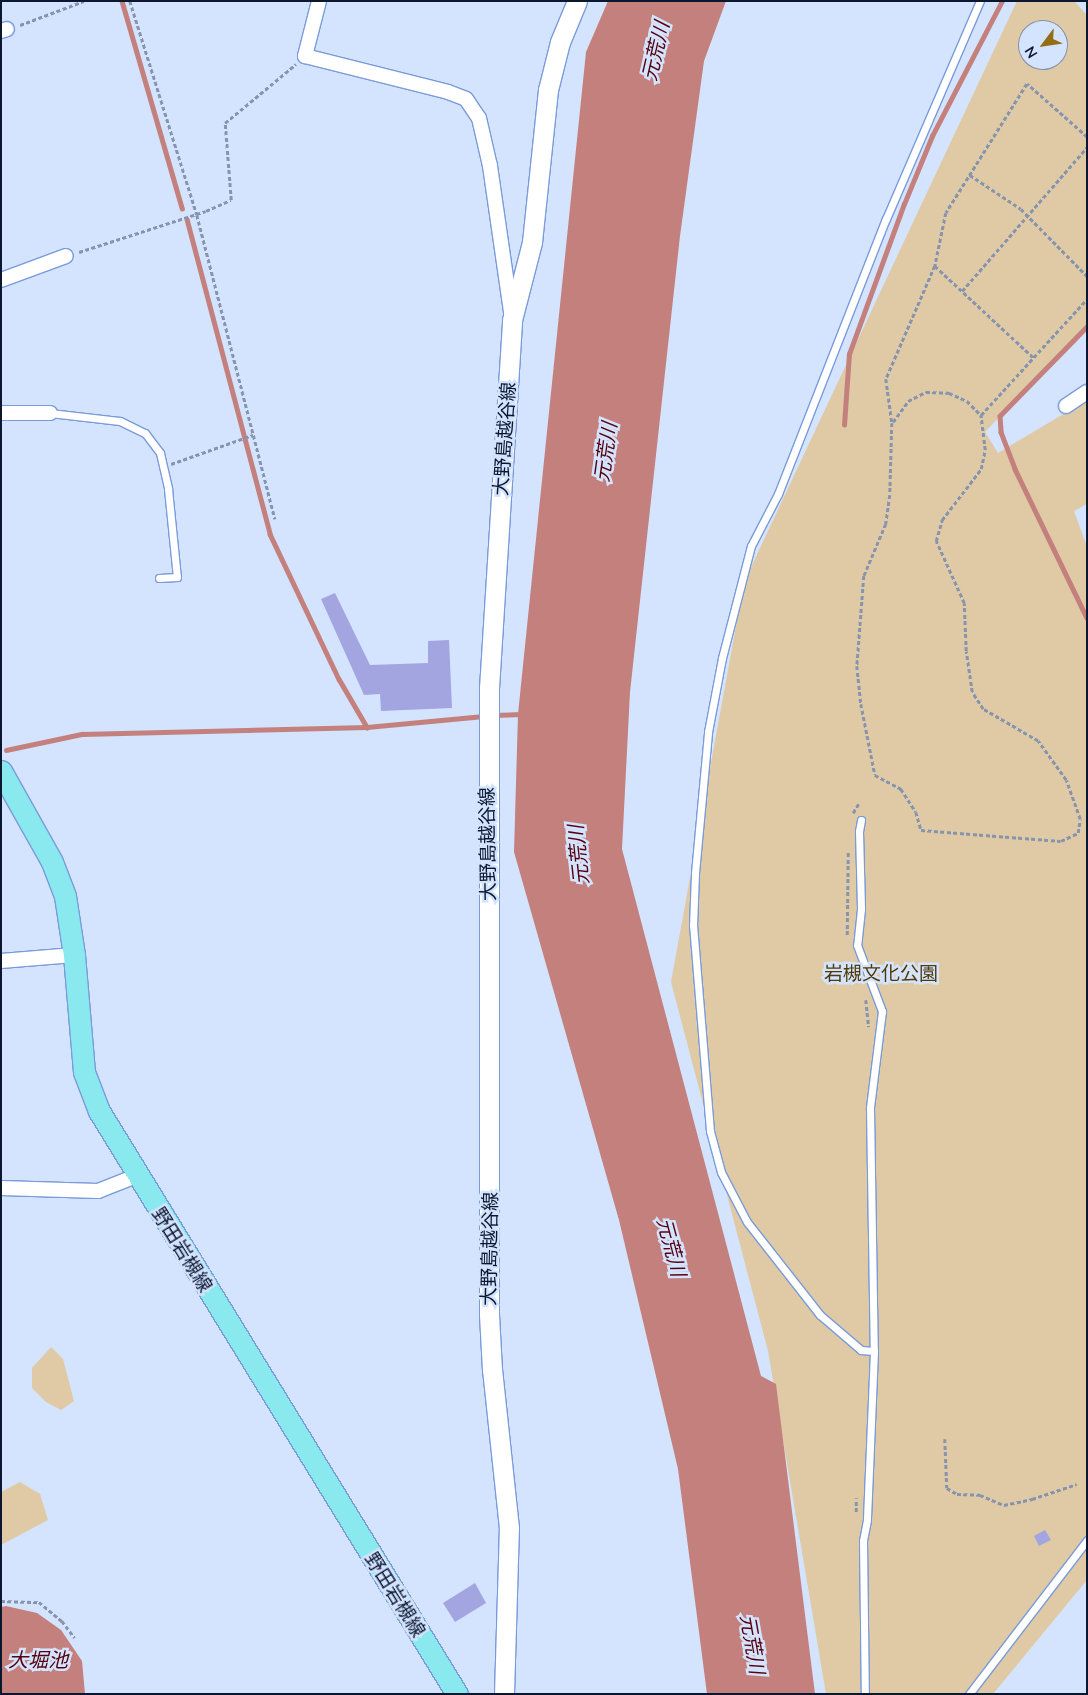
<!DOCTYPE html>
<meta charset="utf-8">
<style>
body{margin:0}
#map{position:relative;width:1088px;height:1695px;overflow:hidden;background:#d4e3fe;font-family:Mulish,"Noto Sans JP",sans-serif}
div>[style]{position:absolute}
.green>*{inset:0;background:#dfcaa5}
.water>*{inset:0;background:#c3807d}
.stream>*{height:4.5px;margin:-2.25px;padding:0 2.25px;transform-origin:2.25px;border-radius:2.25px;background:#c3807d}
.building>*{inset:0;background:#a3a5e0}
.path>*{height:2.5px;margin-top:-1.25px;transform-origin:0;background:repeating-linear-gradient(90deg,#8694ae 0 4px,transparent 0 6.5px)}
.roads{filter:drop-shadow(1px 0 #799bda) drop-shadow(-1px 0 #799bda) drop-shadow(0 1px #799bda) drop-shadow(0 -1px #799bda)}
.lane>*{height:7px;margin:-3.5px;padding:0 3.5px;transform-origin:3.5px;border-radius:3.5px;background:#fff}
.street>*{height:14px;margin:-7px;padding:0 7px;transform-origin:7px;border-radius:7px;background:#fff}
.secondary>*{height:19px;margin:-9.5px;padding:0 9.5px;transform-origin:9.5px;border-radius:9.5px;background:#fff}
.primary>*{height:21px;margin:-10.5px;padding:0 10.5px;transform-origin:10.5px;border-radius:10.5px;background:#89e9ef}
span{translate:-50% -50%;white-space:nowrap;text-align:center;line-height:1.15;-webkit-text-stroke:5px #d4e3fe;paint-order:stroke}
.street-label{font-size:19px;color:#0b172f}
.park-label{font-size:19px;color:#4f3908}
.water-label{font-size:20px;color:#56000d;font-style:italic}
.frame{position:absolute;inset:0;border:2px solid #0b172f;pointer-events:none}
.north{position:absolute;left:1018px;top:20px;width:50px;height:50px;box-sizing:border-box;background:#d4e3fe;border:1px solid #8491ab;border-radius:50%;rotate:239deg;font-size:14px;font-weight:700;line-height:20px;text-align:center;color:#0b172f}
.north::after{content:'';display:block;margin:auto;width:18px;height:22px;background:#946e17;clip-path:polygon(50% 0,100% 100%,50% 72%,0 100%)}
</style>
<div id="map">
<div class="green">
<i style="clip-path:polygon(evenodd,1017px 1px,1074px 1px,1087px 15px,1087px 325px,985px 432px,998px 453px,1087px 400px,1087px 504px,1074px 511px,1087px 547px,1087px 1580px,993px 1694px,826px 1694px,768px 1351px,671px 982px,744px 582px,1017px 1px,1028px 30px,1058px 30px,1058px 60px,1028px 60px,1028px 30px)"></i>
<i style="clip-path:polygon(51px 1347px,63px 1359px,74px 1401px,61px 1410px,46px 1402px,32px 1388px,32px 1368px)"></i>
<i style="clip-path:polygon(20px 1482px,40px 1494px,48px 1520px,1px 1545px,1px 1492px)"></i>
</div>
<div class="water">
<i style="clip-path:polygon(608px 1px,726px 1px,704px 61px,680px 236px,630px 692px,622px 849px,761px 1376px,776px 1384px,815px 1694px,707px 1694px,678px 1469px,619px 1220px,514px 852px,518px 714px,586px 52px)"></i>
<i style="clip-path:polygon(6px 1606px,37px 1613px,61px 1630px,82px 1661px,85px 1694px,1px 1694px,1px 1607px)"></i>
</div>
<div class="stream">
<i style="left:122px;top:1px;width:216px;rotate:73.8deg"></i>
<i style="left:187px;top:219px;width:326px;rotate:75.2deg"></i>
<i style="left:270px;top:534px;width:161px;rotate:64.6deg"></i>
<i style="left:339px;top:679px;width:56px;rotate:59.7deg"></i>
<i style="left:1087px;top:327px;width:124px;rotate:134.3deg"></i>
<i style="left:1000px;top:416px;width:16px;rotate:86deg"></i>
<i style="left:1001px;top:432px;width:40px;rotate:69deg"></i>
<i style="left:1015px;top:469px;width:165px;rotate:64.2deg"></i>
<i style="left:844px;top:425px;width:71px;rotate:-86deg"></i>
<i style="left:849px;top:354px;width:160px;rotate:-69.9deg"></i>
<i style="left:904px;top:204px;width:74px;rotate:-67.6deg"></i>
<i style="left:932px;top:136px;width:152px;rotate:-62.6deg"></i>
<i style="left:493px;top:715px;width:30px;rotate:-2deg"></i>
<i style="left:6px;top:750px;width:78px;rotate:-11.9deg"></i>
<i style="left:82px;top:734px;width:285px;rotate:-1.4deg"></i>
<i style="left:367px;top:727px;width:117px;rotate:-5.4deg"></i>
</div>
<div class="building">
<i style="clip-path:polygon(335px 593px,370px 665px,428px 663px,428px 641px,449px 640px,452px 708px,381px 711px,380px 694px,364px 695px,321px 599px)"></i>
<i style="clip-path:polygon(1045px 1530px,1051px 1540px,1039px 1546px,1034px 1536px)"></i>
<i style="clip-path:polygon(475px 1583px,486px 1603px,455px 1622px,443px 1603px)"></i>
</div>
<div class="path">
<i style="left:130px;top:1px;width:224px;rotate:72.6deg"></i>
<i style="left:197px;top:215px;width:314px;rotate:75.6deg"></i>
<i style="left:20px;top:25px;width:68px;rotate:-20.6deg"></i>
<i style="left:1087px;top:137px;width:80px;rotate:-138.5deg"></i>
<i style="left:1027px;top:84px;width:152px;rotate:122.1deg"></i>
<i style="left:946px;top:213px;width:54px;rotate:101.7deg"></i>
<i style="left:935px;top:266px;width:123px;rotate:113.4deg"></i>
<i style="left:886px;top:379px;width:44px;rotate:82.2deg"></i>
<i style="left:892px;top:423px;width:72px;rotate:91.6deg"></i>
<i style="left:890px;top:495px;width:29px;rotate:98deg"></i>
<i style="left:886px;top:524px;width:56px;rotate:112.9deg"></i>
<i style="left:864px;top:576px;width:90px;rotate:94.4deg"></i>
<i style="left:857px;top:666px;width:38px;rotate:84deg"></i>
<i style="left:861px;top:704px;width:72px;rotate:78.8deg"></i>
<i style="left:875px;top:775px;width:30px;rotate:28deg"></i>
<i style="left:901px;top:789px;width:27px;rotate:57deg"></i>
<i style="left:916px;top:812px;width:19px;rotate:74deg"></i>
<i style="left:921px;top:830px;width:140px;rotate:4.5deg"></i>
<i style="left:1061px;top:841px;width:19px;rotate:-25deg"></i>
<i style="left:1078px;top:833px;width:14px;rotate:-82deg"></i>
<i style="left:1080px;top:819px;width:41px;rotate:-109.7deg"></i>
<i style="left:1066px;top:780px;width:48px;rotate:-125.7deg"></i>
<i style="left:1038px;top:741px;width:64px;rotate:-149.8deg"></i>
<i style="left:983px;top:709px;width:20px;rotate:-123deg"></i>
<i style="left:972px;top:692px;width:41px;rotate:-98.3deg"></i>
<i style="left:966px;top:651px;width:48px;rotate:-92.4deg"></i>
<i style="left:964px;top:603px;width:68px;rotate:-114.3deg"></i>
<i style="left:936px;top:541px;width:22px;rotate:-74deg"></i>
<i style="left:942px;top:520px;width:64px;rotate:-52.6deg"></i>
<i style="left:981px;top:469px;width:19px;rotate:-78deg"></i>
<i style="left:985px;top:450px;width:35px;rotate:-97deg"></i>
<i style="left:981px;top:415px;width:157px;rotate:-47.6deg"></i>
<i style="left:970px;top:175px;width:61px;rotate:33.7deg"></i>
<i style="left:1021px;top:209px;width:94px;rotate:45.4deg"></i>
<i style="left:79px;top:252px;width:133px;rotate:-17.9deg"></i>
<i style="left:206px;top:211px;width:27px;rotate:-24deg"></i>
<i style="left:231px;top:200px;width:77px;rotate:-94.5deg"></i>
<i style="left:225px;top:123px;width:92px;rotate:-39.7deg"></i>
<i style="left:935px;top:266px;width:134px;rotate:42.9deg"></i>
<i style="left:962px;top:291px;width:191px;rotate:-49deg"></i>
<i style="left:893px;top:422px;width:26px;rotate:-54deg"></i>
<i style="left:908px;top:401px;width:20px;rotate:-27deg"></i>
<i style="left:926px;top:392px;width:23px;rotate:2deg"></i>
<i style="left:949px;top:393px;width:20px;rotate:24deg"></i>
<i style="left:967px;top:401px;width:20px;rotate:45deg"></i>
<i style="left:171px;top:464px;width:87px;rotate:-19.5deg"></i>
<i style="left:853px;top:813px;width:12px;rotate:-59deg"></i>
<i style="left:847px;top:935px;width:84px;rotate:-89.3deg"></i>
<i style="left:866px;top:1000px;width:27px;rotate:84deg"></i>
<i style="left:945px;top:1439px;width:49px;rotate:87.7deg"></i>
<i style="left:947px;top:1488px;width:12px;rotate:31deg"></i>
<i style="left:957px;top:1494px;width:23px;rotate:2deg"></i>
<i style="left:980px;top:1495px;width:26px;rotate:23deg"></i>
<i style="left:1004px;top:1505px;width:29px;rotate:-12deg"></i>
<i style="left:1032px;top:1499px;width:47px;rotate:-18.4deg"></i>
<i style="left:856px;top:1512px;width:14px;rotate:-90deg"></i>
<i style="left:1px;top:1601px;width:38px;rotate:2deg"></i>
<i style="left:39px;top:1602px;width:30px;rotate:40deg"></i>
<i style="left:62px;top:1621px;width:21px;rotate:53deg"></i>
</div>
<div class="roads">
<div class="lane">
<i style="left:50px;top:413px;width:70px;rotate:6.5deg"></i>
<i style="left:120px;top:421px;width:28px;rotate:26deg"></i>
<i style="left:145px;top:433px;width:25px;rotate:53deg"></i>
<i style="left:160px;top:453px;width:37px;rotate:77deg"></i>
<i style="left:168px;top:489px;width:88px;rotate:84.2deg"></i>
<i style="left:177px;top:577px;width:18px;rotate:177deg"></i>
<i style="left:861px;top:820px;width:11px;rotate:100deg"></i>
<i style="left:859px;top:831px;width:78px;rotate:88.5deg"></i>
<i style="left:861px;top:909px;width:36px;rotate:96deg"></i>
<i style="left:857px;top:945px;width:71px;rotate:69.3deg"></i>
<i style="left:882px;top:1011px;width:98px;rotate:97.1deg"></i>
<i style="left:870px;top:1108px;width:243px;rotate:89.1deg"></i>
<i style="left:874px;top:1351px;width:169px;rotate:92.4deg"></i>
<i style="left:867px;top:1520px;width:21px;rotate:101deg"></i>
<i style="left:863px;top:1541px;width:153px;rotate:89.3deg"></i>
<i style="left:874px;top:1351px;width:13px;rotate:-176deg"></i>
<i style="left:861px;top:1350px;width:54px;rotate:-139.5deg"></i>
<i style="left:820px;top:1315px;width:118px;rotate:-128.1deg"></i>
<i style="left:747px;top:1222px;width:56px;rotate:-117.5deg"></i>
<i style="left:721px;top:1172px;width:42px;rotate:-105deg"></i>
<i style="left:710px;top:1131px;width:206px;rotate:-94.7deg"></i>
<i style="left:693px;top:926px;width:53px;rotate:-87.8deg"></i>
<i style="left:695px;top:873px;width:142px;rotate:-84.7deg"></i>
<i style="left:708px;top:732px;width:75px;rotate:-79.3deg"></i>
<i style="left:722px;top:658px;width:116px;rotate:-75.5deg"></i>
<i style="left:751px;top:546px;width:59px;rotate:-62.6deg"></i>
<i style="left:778px;top:494px;width:295px;rotate:-68.6deg"></i>
<i style="left:886px;top:219px;width:237px;rotate:-66.7deg"></i>
<i style="left:969px;top:1694px;width:194px;rotate:-52.5deg"></i>
</div>
<div class="street">
<i style="left:319px;top:1px;width:57px;rotate:104.3deg"></i>
<i style="left:305px;top:56px;width:147px;rotate:14.1deg"></i>
<i style="left:448px;top:92px;width:19px;rotate:21deg"></i>
<i style="left:466px;top:99px;width:23px;rotate:56deg"></i>
<i style="left:479px;top:118px;width:49px;rotate:77.1deg"></i>
<i style="left:490px;top:166px;width:148px;rotate:81.8deg"></i>
<i style="left:1px;top:31px;width:6px;rotate:-18deg"></i>
<i style="left:1px;top:280px;width:69px;rotate:-20.3deg"></i>
<i style="left:1066px;top:406px;width:25px;rotate:-34deg"></i>
<i style="left:1px;top:413px;width:49px"></i>
<i style="left:1px;top:961px;width:73px;rotate:-4.7deg"></i>
<i style="left:1px;top:1188px;width:97px;rotate:1.8deg"></i>
<i style="left:98px;top:1191px;width:41px;rotate:-21.5deg"></i>
</div>
<div class="secondary">
<i style="left:504px;top:1694px;width:166px;rotate:-88.3deg"></i>
<i style="left:509px;top:1528px;width:159px;rotate:-96.1deg"></i>
<i style="left:492px;top:1370px;width:56px;rotate:-93.1deg"></i>
<i style="left:489px;top:1314px;width:626px;rotate:-90deg"></i>
<i style="left:489px;top:688px;width:369px;rotate:-86.4deg"></i>
<i style="left:512px;top:320px;width:81px;rotate:-75.6deg"></i>
<i style="left:532px;top:242px;width:153px;rotate:-84deg"></i>
<i style="left:548px;top:90px;width:49px;rotate:-76deg"></i>
<i style="left:560px;top:42px;width:44px;rotate:-67.5deg"></i>
</div>
<div class="primary">
<i style="left:1px;top:771px;width:104px;rotate:60.7deg"></i>
<i style="left:52px;top:862px;width:36px;rotate:69deg"></i>
<i style="left:65px;top:896px;width:60px;rotate:81.3deg"></i>
<i style="left:74px;top:955px;width:117px;rotate:85.1deg"></i>
<i style="left:84px;top:1072px;width:42px;rotate:69deg"></i>
<i style="left:99px;top:1111px;width:684px;rotate:58.45deg"></i>
</div>
</div>
<div class="street-label">
<span style="left:505px;top:439px;rotate:-86deg">大野島越谷線</span>
<span style="left:488px;top:844px;rotate:-91deg">大野島越谷線</span>
<span style="left:490px;top:1249px;rotate:-89deg">大野島越谷線</span>
<span style="left:182px;top:1250px;rotate:58deg">野田岩槻線</span>
<span style="left:395px;top:1595px;rotate:58deg">野田岩槻線</span>
</div>
<div class="park-label">
<span style="left:881px;top:974px">岩槻文化公園</span>
</div>
<div class="water-label">
<span style="left:655px;top:51px;rotate:-77deg">元荒川</span>
<span style="left:605px;top:452px;rotate:-82deg">元荒川</span>
<span style="left:578px;top:855px;rotate:-96deg">元荒川</span>
<span style="left:672px;top:1247px;rotate:75deg">元荒川</span>
<span style="left:753px;top:1644px;rotate:80deg">元荒川</span>
<span style="left:38px;top:1659px">大堀池</span>
</div>
<div class="frame"></div>
<div class="north">N</div>
</div>
